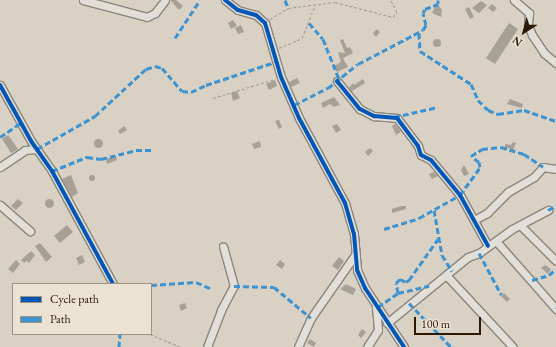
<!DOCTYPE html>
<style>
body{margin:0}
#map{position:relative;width:556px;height:347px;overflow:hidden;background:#d9d1c4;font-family:"EB Garamond",serif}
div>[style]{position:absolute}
.building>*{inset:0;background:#a6a096}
.round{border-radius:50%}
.path>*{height:1px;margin-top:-0.5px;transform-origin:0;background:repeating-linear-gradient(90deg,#9f9a93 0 3px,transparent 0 5px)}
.roads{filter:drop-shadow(1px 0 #8b857b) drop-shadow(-1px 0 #8b857b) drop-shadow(0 1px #8b857b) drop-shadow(0 -1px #8b857b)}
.minor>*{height:7px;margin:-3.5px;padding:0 3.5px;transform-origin:3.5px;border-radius:3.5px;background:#e2ded8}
.quiet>*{height:3px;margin-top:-1.5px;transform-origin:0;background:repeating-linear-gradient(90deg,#3c93d1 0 6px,transparent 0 9px)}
.cycleway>*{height:4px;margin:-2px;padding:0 2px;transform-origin:2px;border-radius:2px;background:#0057b8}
span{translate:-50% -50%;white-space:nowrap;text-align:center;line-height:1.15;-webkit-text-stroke:3.5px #ece2d3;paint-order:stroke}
.legend{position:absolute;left:12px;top:283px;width:140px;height:52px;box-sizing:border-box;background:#ece2d3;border:1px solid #9f9280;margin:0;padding:5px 7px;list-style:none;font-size:12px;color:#2b1904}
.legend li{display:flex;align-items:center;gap:8px;height:20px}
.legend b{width:20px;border:1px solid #9f9280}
.north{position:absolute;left:504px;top:12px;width:40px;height:40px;-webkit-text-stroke:3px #ece2d3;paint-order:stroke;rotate:216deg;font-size:11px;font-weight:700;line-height:16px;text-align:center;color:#2b1904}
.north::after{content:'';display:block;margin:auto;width:14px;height:18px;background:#2b1904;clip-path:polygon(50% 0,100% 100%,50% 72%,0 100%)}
.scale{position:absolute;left:414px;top:317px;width:67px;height:18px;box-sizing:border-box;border:2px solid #2b1904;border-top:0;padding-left:5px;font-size:12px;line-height:14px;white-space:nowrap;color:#2b1904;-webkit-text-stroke:3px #ece2d3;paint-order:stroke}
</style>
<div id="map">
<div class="building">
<i style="clip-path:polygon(170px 0,176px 0,183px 6px,179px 10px)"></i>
<i style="clip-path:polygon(481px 1px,487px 5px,479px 13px,472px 8px)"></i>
<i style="clip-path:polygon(437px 3px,442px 10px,441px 17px,432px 13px)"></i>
<i style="clip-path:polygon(492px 4px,497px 8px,493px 12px,488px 8px)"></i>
<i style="clip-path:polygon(469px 7px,474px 17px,470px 19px,465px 9px)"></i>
<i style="clip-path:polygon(233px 20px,237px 26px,231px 29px,228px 23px)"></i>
<i style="clip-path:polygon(509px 23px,518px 29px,495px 64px,486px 58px)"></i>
<i style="clip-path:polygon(241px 25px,244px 32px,238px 34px,235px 28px)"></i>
<i style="clip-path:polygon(377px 29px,380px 32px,376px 37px,373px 33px)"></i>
<i style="clip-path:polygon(343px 39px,347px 48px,350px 47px,353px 53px,343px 58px,348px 67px,337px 72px,334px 66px,341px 62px,338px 52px,345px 53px,340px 40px)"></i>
<i class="round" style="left:433px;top:39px;width:8px;height:8px"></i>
<i style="clip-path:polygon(297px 78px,300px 83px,291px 87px,289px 82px)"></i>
<i style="clip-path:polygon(363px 79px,365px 83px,352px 91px,349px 88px,353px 83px,354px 85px)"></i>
<i style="clip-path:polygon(275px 80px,277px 86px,269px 90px,266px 84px)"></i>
<i style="clip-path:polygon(237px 91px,240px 98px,233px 101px,231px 93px)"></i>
<i style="clip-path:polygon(334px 97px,340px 105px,334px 107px,330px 104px,323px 108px,321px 103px)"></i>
<i style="clip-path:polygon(510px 99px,523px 104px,522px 108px,507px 104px)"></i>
<i style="clip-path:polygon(279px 120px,282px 127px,279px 129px,275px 121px)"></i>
<i style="clip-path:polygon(337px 124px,341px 130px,336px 133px,332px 126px)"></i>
<i style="clip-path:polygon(395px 124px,401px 132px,396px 135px,392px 126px)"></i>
<i style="clip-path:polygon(124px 126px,127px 130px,120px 134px,118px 131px)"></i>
<i style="clip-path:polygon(8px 135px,18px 149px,11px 153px,2px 139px)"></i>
<i class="round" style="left:93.5px;top:138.5px;width:9px;height:9px"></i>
<i style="clip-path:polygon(260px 141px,261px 147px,254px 149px,252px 144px)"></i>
<i style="clip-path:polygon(513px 142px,516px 143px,513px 150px,505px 147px,505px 144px,511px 145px)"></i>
<i style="clip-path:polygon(370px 148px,373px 151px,368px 156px,365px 152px)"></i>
<i style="clip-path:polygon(116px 156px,117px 160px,107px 164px,106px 159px)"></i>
<i style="clip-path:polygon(464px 165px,469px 174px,464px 176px,461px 170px)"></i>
<i style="clip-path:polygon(434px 172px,438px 176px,432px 179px,429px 174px)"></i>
<i class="round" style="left:89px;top:175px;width:6px;height:6px"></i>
<i style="clip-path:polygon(71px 175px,78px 193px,72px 197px,62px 179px)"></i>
<i class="round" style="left:44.5px;top:198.5px;width:9px;height:9px"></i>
<i style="clip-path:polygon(18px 199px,23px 203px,16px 210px,11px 206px)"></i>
<i style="clip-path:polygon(401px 206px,406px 206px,406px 209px,392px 213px,392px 209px)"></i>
<i style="clip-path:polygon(67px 225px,73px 232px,60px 243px,54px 236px)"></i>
<i style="clip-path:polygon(40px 243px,52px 257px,46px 262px,35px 246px)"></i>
<i style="clip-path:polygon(31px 251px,35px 255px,29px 263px,27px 261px,24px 263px,21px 260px)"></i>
<i style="clip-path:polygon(82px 255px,85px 262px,79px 265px,76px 258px)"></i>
<i style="clip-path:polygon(339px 257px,344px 261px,338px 270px,332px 266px)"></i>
<i style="clip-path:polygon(16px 260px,20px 264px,13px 273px,8px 269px)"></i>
<i style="clip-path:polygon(280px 260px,285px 264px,282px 269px,276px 265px)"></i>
<i style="clip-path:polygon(545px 265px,551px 269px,548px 274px,541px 268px)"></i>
<i style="clip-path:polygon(346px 284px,356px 289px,353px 295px,340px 289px)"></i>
<i style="clip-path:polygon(504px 293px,510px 299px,507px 302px,501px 296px)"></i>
<i style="clip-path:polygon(185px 303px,187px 308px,181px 311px,179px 305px)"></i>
<i style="clip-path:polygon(362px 329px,366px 332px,361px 338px,358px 335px)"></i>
<i style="clip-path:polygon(310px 339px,316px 343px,314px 347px,307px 343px)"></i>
</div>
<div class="path">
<i style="left:270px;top:19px;width:21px;rotate:-31deg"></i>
<i style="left:288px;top:8px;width:47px;rotate:-7.3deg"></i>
<i style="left:335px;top:2px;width:60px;rotate:14.5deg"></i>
<i style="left:393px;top:17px;width:6px;rotate:-51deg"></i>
<i style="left:397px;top:12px;width:13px;rotate:-117deg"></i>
<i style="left:279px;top:48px;width:25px;rotate:-23deg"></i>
<i style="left:302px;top:38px;width:35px;rotate:-68deg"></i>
<i style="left:213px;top:98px;width:65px;rotate:-17deg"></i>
<i style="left:150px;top:334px;width:34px;rotate:23deg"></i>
</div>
<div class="roads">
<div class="minor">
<i style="left:83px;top:0;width:66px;rotate:14.9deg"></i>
<i style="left:147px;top:17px;width:9px;rotate:-27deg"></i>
<i style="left:155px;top:13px;width:16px;rotate:-52deg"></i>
<i style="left:225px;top:0;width:16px;rotate:38deg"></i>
<i style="left:238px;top:10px;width:19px;rotate:16deg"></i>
<i style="left:256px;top:15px;width:12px;rotate:42deg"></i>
<i style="left:265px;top:23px;width:56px;rotate:73.5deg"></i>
<i style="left:281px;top:77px;width:45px;rotate:66.3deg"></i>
<i style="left:299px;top:118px;width:97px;rotate:61.6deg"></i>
<i style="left:345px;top:203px;width:32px;rotate:74deg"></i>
<i style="left:354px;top:234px;width:36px;rotate:85deg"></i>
<i style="left:357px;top:270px;width:20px;rotate:66deg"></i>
<i style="left:365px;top:288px;width:71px;rotate:56.5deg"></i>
<i style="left:514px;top:0;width:20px;rotate:41deg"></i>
<i style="left:529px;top:13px;width:12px;rotate:95deg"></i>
<i style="left:528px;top:25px;width:11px;rotate:68deg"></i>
<i style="left:532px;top:35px;width:22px;rotate:56deg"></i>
<i style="left:544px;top:53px;width:16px;rotate:40deg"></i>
<i style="left:337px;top:81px;width:36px;rotate:51deg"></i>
<i style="left:360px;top:109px;width:16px;rotate:27deg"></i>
<i style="left:374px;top:116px;width:23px;rotate:5deg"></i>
<i style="left:397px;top:118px;width:35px;rotate:53deg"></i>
<i style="left:418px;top:146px;width:9px;rotate:72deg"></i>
<i style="left:421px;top:155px;width:11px;rotate:27deg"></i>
<i style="left:431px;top:160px;width:45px;rotate:50.4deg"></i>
<i style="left:460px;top:195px;width:58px;rotate:61.2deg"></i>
<i style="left:0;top:85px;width:64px;rotate:61deg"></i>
<i style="left:31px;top:141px;width:37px;rotate:55deg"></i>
<i style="left:52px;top:171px;width:128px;rotate:61.6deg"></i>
<i style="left:0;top:167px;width:30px;rotate:-34deg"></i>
<i style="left:25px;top:150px;width:12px;rotate:-5deg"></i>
<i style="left:0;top:205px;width:40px;rotate:41deg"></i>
<i style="left:474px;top:220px;width:15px;rotate:-28deg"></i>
<i style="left:487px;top:213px;width:30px;rotate:-45deg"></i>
<i style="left:508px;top:192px;width:30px;rotate:-30deg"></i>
<i style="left:534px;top:177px;width:13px;rotate:-48deg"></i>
<i style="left:543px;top:167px;width:13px;rotate:9deg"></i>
<i style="left:521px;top:226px;width:49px;rotate:45deg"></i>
<i style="left:496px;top:241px;width:91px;rotate:48.6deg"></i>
<i style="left:446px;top:275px;width:98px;rotate:47.1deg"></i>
<i style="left:387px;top:323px;width:104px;rotate:-39.2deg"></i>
<i style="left:468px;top:257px;width:12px;rotate:-20deg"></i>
<i style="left:479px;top:253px;width:41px;rotate:-36deg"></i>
<i style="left:512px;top:229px;width:41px;rotate:-27.8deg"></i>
<i style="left:207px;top:347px;width:40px;rotate:-69deg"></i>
<i style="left:221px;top:310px;width:27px;rotate:-62deg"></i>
<i style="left:234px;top:286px;width:41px;rotate:-105.4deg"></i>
<i style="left:298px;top:347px;width:32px;rotate:-66deg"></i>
<i style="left:311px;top:318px;width:77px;rotate:-55.1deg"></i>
<i style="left:367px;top:347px;width:20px;rotate:-57deg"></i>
<i style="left:378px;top:330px;width:24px;rotate:-95deg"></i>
</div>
</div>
<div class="quiet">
<i style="left:285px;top:0;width:9px;rotate:69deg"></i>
<i style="left:309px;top:23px;width:21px;rotate:49deg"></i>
<i style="left:323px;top:39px;width:43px;rotate:68.2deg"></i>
<i style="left:419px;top:33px;width:18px;rotate:87deg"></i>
<i style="left:420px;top:51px;width:61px;rotate:32.9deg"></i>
<i style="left:471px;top:84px;width:17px;rotate:66deg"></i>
<i style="left:478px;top:100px;width:14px;rotate:45deg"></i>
<i style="left:488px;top:110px;width:11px;rotate:22deg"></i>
<i style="left:498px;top:114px;width:26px;rotate:-9deg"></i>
<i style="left:524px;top:110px;width:34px;rotate:19deg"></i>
<i style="left:175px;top:38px;width:45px;rotate:-56.7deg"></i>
<i style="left:294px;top:105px;width:38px;rotate:-27deg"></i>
<i style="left:328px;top:88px;width:38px;rotate:-39deg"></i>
<i style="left:358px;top:64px;width:73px;rotate:-27.6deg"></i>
<i style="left:423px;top:30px;width:6px;rotate:-59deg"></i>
<i style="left:426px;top:25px;width:12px;rotate:-104deg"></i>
<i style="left:423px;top:13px;width:4px;rotate:-63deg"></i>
<i style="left:425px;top:9px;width:14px;rotate:-21deg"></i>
<i style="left:438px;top:4px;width:4px;rotate:-90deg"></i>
<i style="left:394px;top:117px;width:45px;rotate:-12.8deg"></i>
<i style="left:0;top:137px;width:25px;rotate:-34deg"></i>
<i style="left:37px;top:149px;width:67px;rotate:-29.6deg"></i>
<i style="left:95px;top:116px;width:69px;rotate:-42.7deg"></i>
<i style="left:146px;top:69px;width:9px;rotate:-18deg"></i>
<i style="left:155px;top:66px;width:7px;rotate:16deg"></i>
<i style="left:162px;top:68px;width:30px;rotate:49deg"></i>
<i style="left:182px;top:91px;width:9px;rotate:6deg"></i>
<i style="left:191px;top:92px;width:17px;rotate:-25deg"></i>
<i style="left:206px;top:85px;width:76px;rotate:-18.4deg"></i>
<i style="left:52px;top:171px;width:38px;rotate:-22deg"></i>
<i style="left:87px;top:157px;width:14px;rotate:8deg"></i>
<i style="left:101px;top:159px;width:36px;rotate:-14deg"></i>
<i style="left:136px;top:150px;width:18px"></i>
<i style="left:434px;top:210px;width:46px;rotate:79.9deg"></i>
<i style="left:442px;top:255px;width:19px;rotate:58deg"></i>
<i style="left:548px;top:210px;width:9px;rotate:-27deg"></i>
<i style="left:384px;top:229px;width:37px;rotate:-17deg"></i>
<i style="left:419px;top:218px;width:47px;rotate:-29.3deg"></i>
<i style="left:460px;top:195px;width:34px;rotate:-54deg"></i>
<i style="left:480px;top:167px;width:5px;rotate:-101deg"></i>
<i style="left:479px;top:162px;width:10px;rotate:-143deg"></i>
<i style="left:471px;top:156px;width:13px;rotate:-32deg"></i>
<i style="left:482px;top:149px;width:19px;rotate:-6deg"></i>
<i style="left:501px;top:147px;width:24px;rotate:17deg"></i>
<i style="left:524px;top:154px;width:23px;rotate:34deg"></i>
<i style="left:479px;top:253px;width:47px;rotate:61.8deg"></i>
<i style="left:532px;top:280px;width:18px;rotate:-16deg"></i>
<i style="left:549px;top:275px;width:9px;rotate:-41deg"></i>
<i style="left:151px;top:285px;width:45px;rotate:-3.8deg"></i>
<i style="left:196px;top:282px;width:17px;rotate:24deg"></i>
<i style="left:234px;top:286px;width:40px;rotate:1.4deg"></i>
<i style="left:274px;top:287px;width:48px;rotate:40deg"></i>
<i style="left:398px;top:293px;width:10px;rotate:-101deg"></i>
<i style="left:396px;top:283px;width:6px;rotate:-45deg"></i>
<i style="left:400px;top:279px;width:7px;rotate:27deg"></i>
<i style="left:406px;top:282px;width:4px;rotate:-34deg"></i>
<i style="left:409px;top:280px;width:50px;rotate:-54.7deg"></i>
<i style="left:409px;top:303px;width:61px;rotate:46.3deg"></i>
<i style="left:378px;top:307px;width:24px;rotate:-35deg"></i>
<i style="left:398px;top:293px;width:32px;rotate:-13deg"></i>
<i style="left:556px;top:309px;width:1px;rotate:-90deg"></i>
<i style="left:119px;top:347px;width:13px;rotate:-86deg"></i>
</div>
<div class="cycleway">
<i style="left:225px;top:0;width:16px;rotate:38deg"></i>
<i style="left:238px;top:10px;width:19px;rotate:16deg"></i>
<i style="left:256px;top:15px;width:12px;rotate:42deg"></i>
<i style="left:265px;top:23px;width:56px;rotate:73.5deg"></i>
<i style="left:281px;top:77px;width:45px;rotate:66.3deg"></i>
<i style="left:299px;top:118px;width:97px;rotate:61.6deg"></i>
<i style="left:345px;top:203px;width:32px;rotate:74deg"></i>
<i style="left:354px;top:234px;width:36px;rotate:85deg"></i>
<i style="left:357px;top:270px;width:20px;rotate:66deg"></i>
<i style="left:365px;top:288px;width:71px;rotate:56.5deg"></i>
<i style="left:337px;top:81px;width:36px;rotate:51deg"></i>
<i style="left:360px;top:109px;width:16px;rotate:27deg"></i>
<i style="left:374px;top:116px;width:23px;rotate:5deg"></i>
<i style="left:397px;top:118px;width:35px;rotate:53deg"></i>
<i style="left:418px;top:146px;width:9px;rotate:72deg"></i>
<i style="left:421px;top:155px;width:11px;rotate:27deg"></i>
<i style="left:431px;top:160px;width:45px;rotate:50.4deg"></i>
<i style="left:460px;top:195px;width:58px;rotate:61.2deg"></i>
<i style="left:0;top:85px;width:64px;rotate:61deg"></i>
<i style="left:31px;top:141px;width:37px;rotate:55deg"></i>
<i style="left:52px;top:171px;width:128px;rotate:61.6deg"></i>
</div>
<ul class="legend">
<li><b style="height:5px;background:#0057b8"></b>Cycle path</li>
<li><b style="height:5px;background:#3c93d1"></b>Path</li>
</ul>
<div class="north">N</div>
<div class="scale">100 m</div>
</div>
